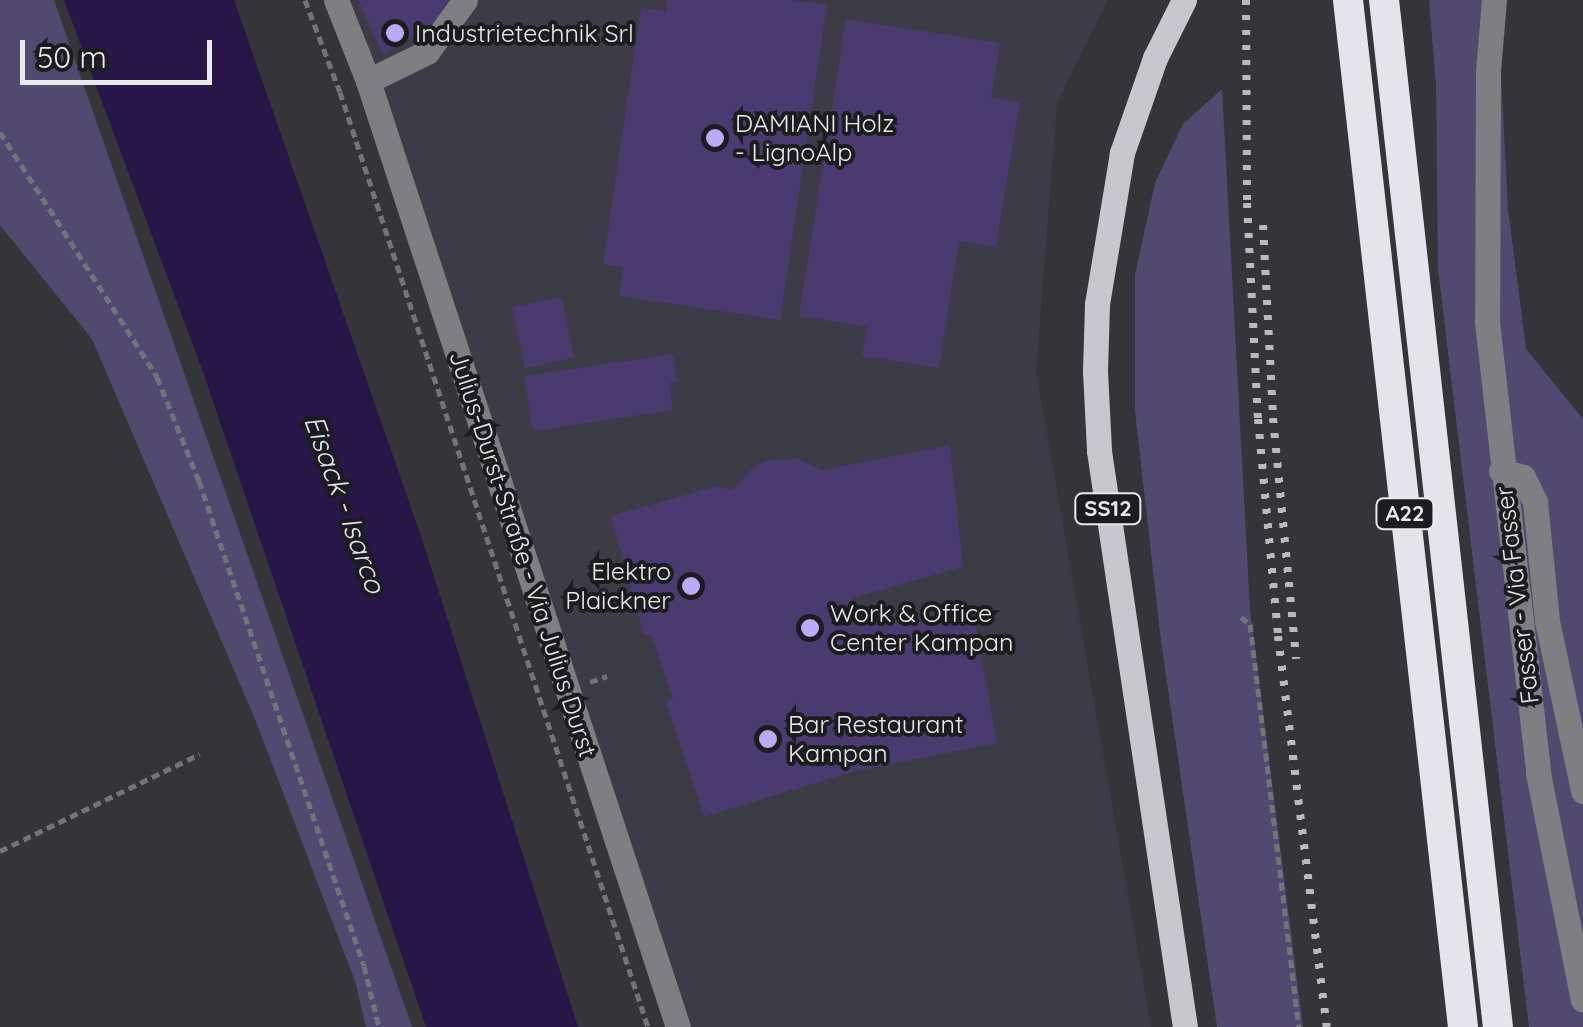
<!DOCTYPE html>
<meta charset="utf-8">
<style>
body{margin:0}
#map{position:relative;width:1583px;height:1027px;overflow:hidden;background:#353439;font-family:Quicksand,sans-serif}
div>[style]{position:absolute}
.built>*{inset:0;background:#3d3b46}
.green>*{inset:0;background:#524971}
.water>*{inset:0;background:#271748}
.building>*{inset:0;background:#493a6f}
.path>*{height:5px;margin-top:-2.5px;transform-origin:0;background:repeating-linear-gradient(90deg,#747377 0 8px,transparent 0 13px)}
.minor>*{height:25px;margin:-12.5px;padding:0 12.5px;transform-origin:12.5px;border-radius:12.5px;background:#7f7e81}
.major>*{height:25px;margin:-12.5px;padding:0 12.5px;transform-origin:12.5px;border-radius:12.5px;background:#c8c7cd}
.highway>*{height:30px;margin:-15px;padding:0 15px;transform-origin:15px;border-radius:15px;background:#e5e4eb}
.rail>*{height:8px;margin-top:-4px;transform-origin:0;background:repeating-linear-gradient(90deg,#bababe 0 5px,transparent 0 15px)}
.dots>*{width:28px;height:28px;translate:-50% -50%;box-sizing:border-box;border:5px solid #1c1c1e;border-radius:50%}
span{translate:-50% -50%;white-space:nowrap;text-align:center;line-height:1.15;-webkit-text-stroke:8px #1c1c1e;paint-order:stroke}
.shield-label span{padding:2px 8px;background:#1c1c1e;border:2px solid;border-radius:8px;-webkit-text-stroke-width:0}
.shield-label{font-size:22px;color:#eaeaed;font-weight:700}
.poi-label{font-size:25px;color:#eaeaed}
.left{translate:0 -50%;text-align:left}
.right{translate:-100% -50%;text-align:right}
.street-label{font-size:25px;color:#eaeaed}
.water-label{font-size:28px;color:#e4e1f2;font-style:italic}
.scale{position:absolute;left:20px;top:40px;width:192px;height:45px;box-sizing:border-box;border:5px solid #eaeaed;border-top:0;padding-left:12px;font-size:30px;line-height:35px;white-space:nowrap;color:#eaeaed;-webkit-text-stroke:8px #1c1c1e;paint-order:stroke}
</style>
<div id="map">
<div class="built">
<i style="clip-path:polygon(333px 0,1108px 0,1057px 104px,1036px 371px,1151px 1027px,678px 1027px)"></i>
</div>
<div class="green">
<i style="clip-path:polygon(0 0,54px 0,412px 1027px,366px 1027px,355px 981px,255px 719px,92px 339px,0 225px)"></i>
<i style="clip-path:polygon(1429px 0,1497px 0,1508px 209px,1526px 349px,1583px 419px,1583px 1027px,1529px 1027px,1438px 269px,1436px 85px)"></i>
<i style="clip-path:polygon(1222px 89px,1250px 610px,1303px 1027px,1217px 1027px,1161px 641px,1135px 411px,1135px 275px,1155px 183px,1183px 124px)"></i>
</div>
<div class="water">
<i style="clip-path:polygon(64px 0,234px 0,422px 539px,578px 1027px,426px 1027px,203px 372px)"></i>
</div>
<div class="building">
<i style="clip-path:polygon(358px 0,456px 0,449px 12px,383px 55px)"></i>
<i style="clip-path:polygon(668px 0,792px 0,827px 5px,780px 320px,619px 296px,623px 268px,603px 264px,641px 8px,666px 11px)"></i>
<i style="clip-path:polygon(846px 19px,1000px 43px,991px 97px,1020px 102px,996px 247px,959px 241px,939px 368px,862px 356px,867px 327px,799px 316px)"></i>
<i style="clip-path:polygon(562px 297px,574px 358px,525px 368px,512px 307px)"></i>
<i style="clip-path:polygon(673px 354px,677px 382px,669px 383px,673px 410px,533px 431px,524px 376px)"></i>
<i style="clip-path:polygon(950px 445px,963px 567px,852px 598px,857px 621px,975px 622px,997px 743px,852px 772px,704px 817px,666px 701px,673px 698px,651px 634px,644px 635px,611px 516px,717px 486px,732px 490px,755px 466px,768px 460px,798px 459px,822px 470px)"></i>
</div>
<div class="path">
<i style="left:305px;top:0;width:98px;rotate:69.2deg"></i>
<i style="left:340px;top:92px;width:984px;rotate:71.77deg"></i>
<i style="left:0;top:132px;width:291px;rotate:57.3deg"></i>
<i style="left:157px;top:377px;width:112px;rotate:68deg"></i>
<i style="left:199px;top:481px;width:512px;rotate:71.21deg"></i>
<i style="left:364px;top:966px;width:63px;rotate:76.2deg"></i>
<i style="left:1241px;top:617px;width:11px;rotate:38deg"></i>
<i style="left:1250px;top:624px;width:406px;rotate:83.1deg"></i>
<i style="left:590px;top:682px;width:18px;rotate:-19deg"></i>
<i style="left:0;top:851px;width:222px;rotate:-25.9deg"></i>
</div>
<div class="minor">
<i style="left:336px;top:0;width:87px;rotate:68.4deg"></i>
<i style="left:368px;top:81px;width:995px;rotate:71.86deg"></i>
<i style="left:1494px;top:0;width:71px;rotate:94.8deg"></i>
<i style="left:1488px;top:71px;width:251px;rotate:90.2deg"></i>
<i style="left:1487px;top:322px;width:454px;rotate:83.5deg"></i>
<i style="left:1538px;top:773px;width:231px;rotate:78.8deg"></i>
<i style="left:368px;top:81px;width:66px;rotate:-26.2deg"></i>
<i style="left:427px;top:52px;width:64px;rotate:-53.8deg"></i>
<i style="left:1501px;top:471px;width:23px;rotate:15deg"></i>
<i style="left:1523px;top:477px;width:28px;rotate:64deg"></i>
<i style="left:1535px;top:502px;width:120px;rotate:84.2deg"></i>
<i style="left:1547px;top:621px;width:174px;rotate:78deg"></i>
</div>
<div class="major">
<i style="left:1184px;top:0;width:65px;rotate:116.6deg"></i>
<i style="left:1155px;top:58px;width:101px;rotate:109.2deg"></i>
<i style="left:1122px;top:153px;width:153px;rotate:99.4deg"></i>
<i style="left:1097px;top:304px;width:67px;rotate:91.7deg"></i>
<i style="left:1095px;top:371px;width:80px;rotate:87.1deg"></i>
<i style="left:1099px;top:451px;width:582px;rotate:81.51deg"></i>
</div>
<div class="highway">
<i style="left:1348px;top:0;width:1033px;rotate:83.61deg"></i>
<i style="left:1384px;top:0;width:1033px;rotate:83.67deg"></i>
</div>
<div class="rail">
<i style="left:1246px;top:0;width:203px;rotate:89.7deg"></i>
<i style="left:1247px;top:203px;width:216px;rotate:87.1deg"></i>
<i style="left:1258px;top:419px;width:218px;rotate:84.7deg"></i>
<i style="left:1278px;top:636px;width:394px;rotate:82.9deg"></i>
<i style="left:1263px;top:225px;width:193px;rotate:87deg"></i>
<i style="left:1273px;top:418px;width:242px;rotate:84.5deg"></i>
</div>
<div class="dots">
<i style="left:395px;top:33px;background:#bcaaf6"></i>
<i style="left:715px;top:138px;background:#bcaaf6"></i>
<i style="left:691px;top:586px;background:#bcaaf6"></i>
<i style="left:810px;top:628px;background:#bcaaf6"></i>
<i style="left:768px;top:739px;background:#bcaaf6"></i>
</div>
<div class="shield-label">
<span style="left:1108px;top:509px">SS12</span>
<span style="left:1405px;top:514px">A22</span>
</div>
<div class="poi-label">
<span class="left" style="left:415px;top:33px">Industrietechnik Srl</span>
<span class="left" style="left:735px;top:138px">DAMIANI Holz<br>- LignoAlp</span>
<span class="right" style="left:671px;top:586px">Elektro<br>Plaickner</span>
<span class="left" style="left:830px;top:628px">Work &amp; Office<br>Center Kampan</span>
<span class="left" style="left:788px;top:739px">Bar Restaurant<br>Kampan</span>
</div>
<div class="street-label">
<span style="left:523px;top:554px;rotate:72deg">Julius-Durst-Straße - Via Julius Durst</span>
<span style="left:1517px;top:595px;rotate:-97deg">Fasser - Via Fasser</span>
</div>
<div class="water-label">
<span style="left:345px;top:504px;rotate:70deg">Eisack - Isarco</span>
</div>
<div class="scale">50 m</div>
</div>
